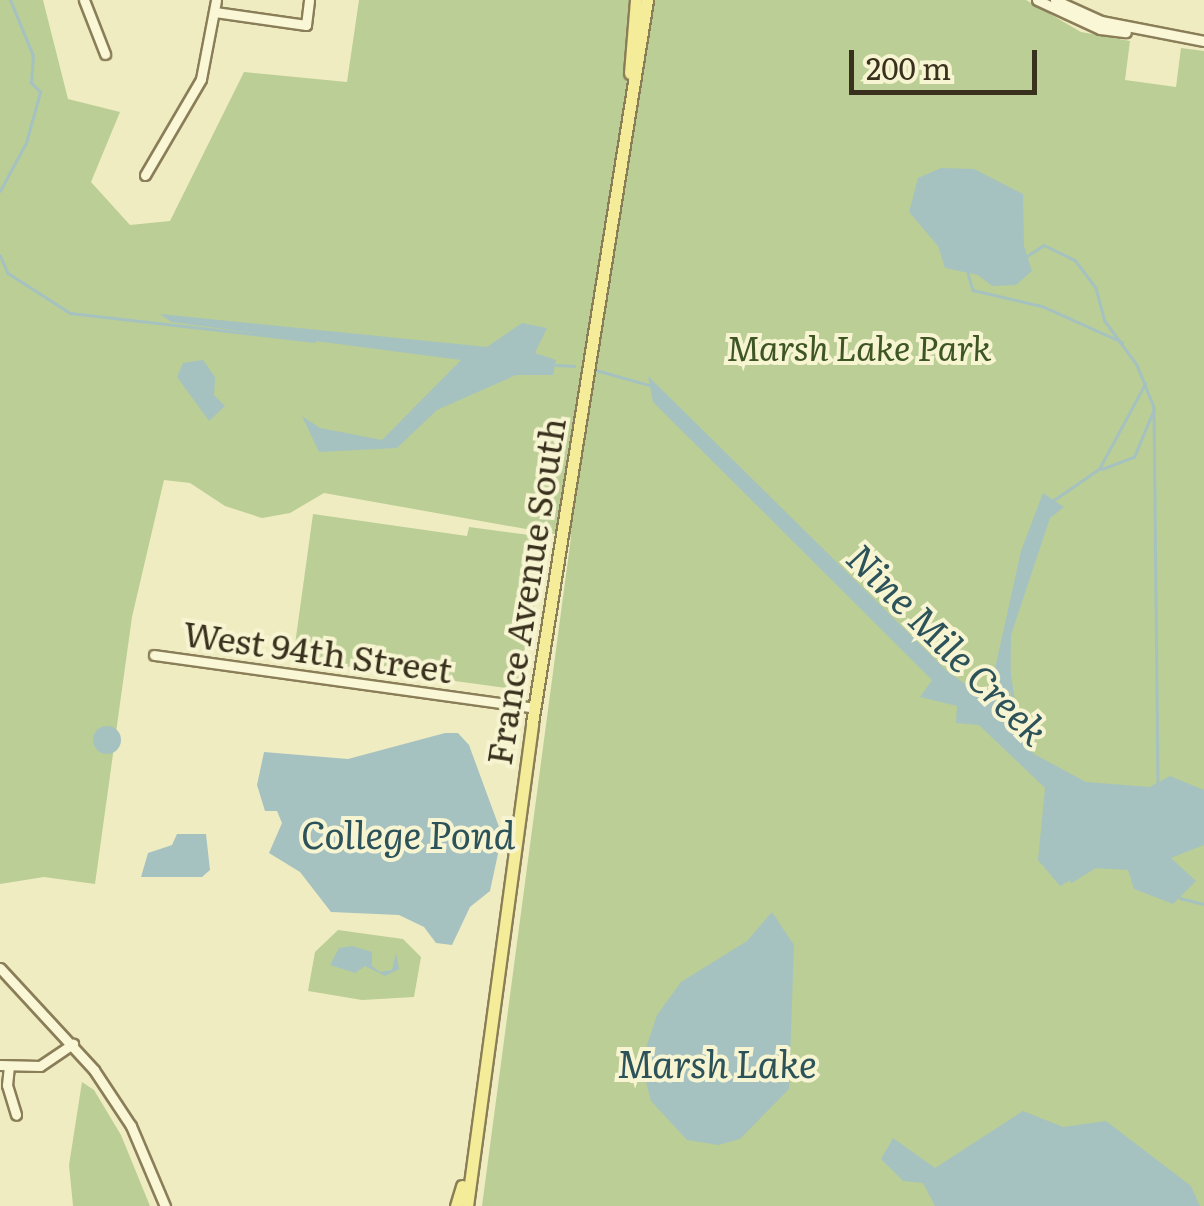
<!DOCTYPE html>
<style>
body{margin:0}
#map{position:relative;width:1204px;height:1206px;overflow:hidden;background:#f0ecc2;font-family:Literata,serif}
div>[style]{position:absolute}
.green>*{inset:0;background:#bbce95}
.water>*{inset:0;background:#a5c2c0}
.round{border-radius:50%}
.stream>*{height:2.5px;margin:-1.25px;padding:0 1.25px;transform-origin:1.25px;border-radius:1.25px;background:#a5c2c0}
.roads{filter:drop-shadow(2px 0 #8a7e58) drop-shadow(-2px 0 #8a7e58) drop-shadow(0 2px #8a7e58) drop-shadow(0 -2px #8a7e58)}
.minor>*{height:9px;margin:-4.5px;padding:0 4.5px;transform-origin:4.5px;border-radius:4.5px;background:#faf7d6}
.major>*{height:11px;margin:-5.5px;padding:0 5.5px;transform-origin:5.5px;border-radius:5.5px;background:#f4ec98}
span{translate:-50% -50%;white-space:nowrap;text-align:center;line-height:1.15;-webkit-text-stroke:8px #f7f4d2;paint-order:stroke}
.park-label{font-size:35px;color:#3e5623;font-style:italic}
.street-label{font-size:35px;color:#39311d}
.water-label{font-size:38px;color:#2c525a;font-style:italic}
.scale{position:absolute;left:849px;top:50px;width:188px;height:45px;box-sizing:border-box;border:5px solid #39311d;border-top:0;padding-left:12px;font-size:30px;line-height:35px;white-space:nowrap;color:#39311d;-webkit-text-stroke:8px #f7f4d2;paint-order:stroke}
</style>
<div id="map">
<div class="green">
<i style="clip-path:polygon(0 0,43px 0,68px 99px,120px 112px,91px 182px,130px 225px,170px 221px,244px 72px,347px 82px,359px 0,1026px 0,1081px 32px,1130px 41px,1125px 80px,1176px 87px,1181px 48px,1204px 51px,1204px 1206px,482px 1206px,571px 537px,324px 493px,290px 513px,262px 518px,225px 506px,190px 483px,164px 480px,132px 617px,95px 884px,44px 877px,0 884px)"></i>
<i style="clip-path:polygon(313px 514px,467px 536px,469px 527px,545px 537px,521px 690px,293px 659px)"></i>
<i style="clip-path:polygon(338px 930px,403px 939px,421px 957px,414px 997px,362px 1000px,308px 991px,315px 952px)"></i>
<i style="clip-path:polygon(82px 1082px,94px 1090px,121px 1135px,150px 1206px,73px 1206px,69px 1165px)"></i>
</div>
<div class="water">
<i style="clip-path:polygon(941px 168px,974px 169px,1023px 194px,1024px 246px,1032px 271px,1016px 285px,992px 286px,978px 275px,945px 268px,938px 246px,909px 212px,918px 178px)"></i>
<i style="clip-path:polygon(160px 314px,487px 347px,522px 323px,547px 328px,535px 353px,556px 360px,553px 375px,516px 375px,437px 410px,397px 448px,319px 452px,302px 416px,320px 428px,382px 440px,461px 360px,171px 322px)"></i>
<i style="clip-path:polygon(203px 360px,215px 377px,214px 395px,225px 406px,209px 421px,177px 377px,183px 363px)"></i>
<i style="clip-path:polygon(648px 376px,948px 672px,988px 700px,1021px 551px,1043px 493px,1064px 507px,1050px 518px,1011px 635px,1010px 724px,1034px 754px,1086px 782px,1150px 787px,1170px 776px,1204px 790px,1204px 845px,1171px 858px,1196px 881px,1173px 904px,1134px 889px,1128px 870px,1092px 868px,1060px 886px,1038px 860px,1045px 788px,979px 725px,956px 723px,957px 706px,920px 697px,932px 680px,653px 402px)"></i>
<i class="round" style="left:93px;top:726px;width:28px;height:28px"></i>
<i style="clip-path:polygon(445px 733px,458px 733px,469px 745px,502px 835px,490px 891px,470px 907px,452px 945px,436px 943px,424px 927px,399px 915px,331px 912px,300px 872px,269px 853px,282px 823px,277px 811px,265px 811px,257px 785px,264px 752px,348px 759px)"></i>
<i style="clip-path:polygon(177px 834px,206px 834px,210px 870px,202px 877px,141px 877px,148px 853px,172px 845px)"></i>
<i style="clip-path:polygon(772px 912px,794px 945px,789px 1089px,740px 1139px,718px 1145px,687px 1140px,651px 1101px,641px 1063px,657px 1015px,681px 982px,747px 941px)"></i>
<i style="clip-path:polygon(352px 946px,372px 952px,372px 966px,380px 972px,392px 970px,396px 953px,399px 969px,385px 976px,365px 966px,355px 973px,330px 965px,339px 948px)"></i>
<i style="clip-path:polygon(1023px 1111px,1063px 1127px,1106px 1121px,1191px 1186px,1200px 1206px,935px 1206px,923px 1183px,903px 1181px,881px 1159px,893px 1138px,935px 1168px)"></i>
</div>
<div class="stream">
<i style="left:0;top:191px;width:55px;rotate:-61.6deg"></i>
<i style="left:26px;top:143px;width:53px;rotate:-74.6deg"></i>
<i style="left:40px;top:92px;width:13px;rotate:-135deg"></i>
<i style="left:31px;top:83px;width:27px;rotate:-86deg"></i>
<i style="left:33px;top:56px;width:61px;rotate:-112.3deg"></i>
<i style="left:0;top:255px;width:20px;rotate:66deg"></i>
<i style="left:8px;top:273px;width:74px;rotate:32.8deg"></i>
<i style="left:70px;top:313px;width:246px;rotate:6.5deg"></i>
<i style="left:1027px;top:256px;width:20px;rotate:-33deg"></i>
<i style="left:1044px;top:245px;width:34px;rotate:26deg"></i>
<i style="left:1075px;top:260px;width:35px;rotate:53deg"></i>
<i style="left:1096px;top:288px;width:34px;rotate:75deg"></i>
<i style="left:1105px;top:321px;width:54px;rotate:54deg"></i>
<i style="left:1137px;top:365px;width:45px;rotate:68deg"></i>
<i style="left:1154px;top:407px;width:376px;rotate:89.4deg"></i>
<i style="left:968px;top:273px;width:18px;rotate:74deg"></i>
<i style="left:973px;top:290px;width:71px;rotate:13.1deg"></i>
<i style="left:1042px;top:306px;width:88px;rotate:24.2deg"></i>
<i style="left:556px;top:365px;width:18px;rotate:3deg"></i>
<i style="left:596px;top:370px;width:55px;rotate:15.8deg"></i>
<i style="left:1102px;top:469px;width:34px;rotate:-21deg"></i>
<i style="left:1134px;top:457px;width:52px;rotate:-67.4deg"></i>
<i style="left:1051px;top:502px;width:58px;rotate:-34.5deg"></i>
<i style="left:1099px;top:469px;width:97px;rotate:-61.6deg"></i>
<i style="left:1008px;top:663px;width:72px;rotate:82deg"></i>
<i style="left:1071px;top:881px;width:26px;rotate:-32deg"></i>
<i style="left:1180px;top:898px;width:25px;rotate:14deg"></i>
</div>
<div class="roads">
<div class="minor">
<i style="left:84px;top:0;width:58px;rotate:68.7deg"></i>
<i style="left:1037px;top:0;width:69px;rotate:24.7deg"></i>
<i style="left:1100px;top:29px;width:26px;rotate:7deg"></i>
<i style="left:1055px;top:0;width:51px;rotate:24.5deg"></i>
<i style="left:1101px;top:21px;width:105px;rotate:11deg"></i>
<i style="left:215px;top:12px;width:92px;rotate:8.1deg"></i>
<i style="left:306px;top:25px;width:25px;rotate:-83deg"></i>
<i style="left:145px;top:175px;width:111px;rotate:-59.7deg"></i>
<i style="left:201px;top:79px;width:80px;rotate:-79.2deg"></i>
<i style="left:154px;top:655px;width:384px;rotate:7.9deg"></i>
<i style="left:0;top:968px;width:139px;rotate:47.3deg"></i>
<i style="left:94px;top:1070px;width:67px;rotate:56.5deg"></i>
<i style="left:131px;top:1126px;width:87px;rotate:67deg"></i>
<i style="left:0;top:1065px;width:40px;rotate:1.4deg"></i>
<i style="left:40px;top:1066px;width:40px;rotate:-34deg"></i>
<i style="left:9px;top:1066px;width:19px;rotate:96deg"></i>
<i style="left:7px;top:1085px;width:31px;rotate:73deg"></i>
</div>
<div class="major">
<i style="left:630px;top:73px;width:73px;rotate:-85.3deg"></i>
<i style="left:456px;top:1206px;width:21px;rotate:-73deg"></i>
<i style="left:467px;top:1206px;width:487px;rotate:-82.3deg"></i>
<i style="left:532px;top:723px;width:732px;rotate:-80.96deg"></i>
</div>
</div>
<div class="park-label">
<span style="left:859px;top:346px">Marsh Lake Park</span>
</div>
<div class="street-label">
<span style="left:524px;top:591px;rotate:-81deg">France Avenue South</span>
<span style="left:318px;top:650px;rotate:8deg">West 94th Street</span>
</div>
<div class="water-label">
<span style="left:949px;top:643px;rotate:45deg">Nine Mile Creek</span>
<span style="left:408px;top:833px">College Pond</span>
<span style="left:717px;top:1062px">Marsh Lake</span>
</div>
<div class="scale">200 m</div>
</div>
